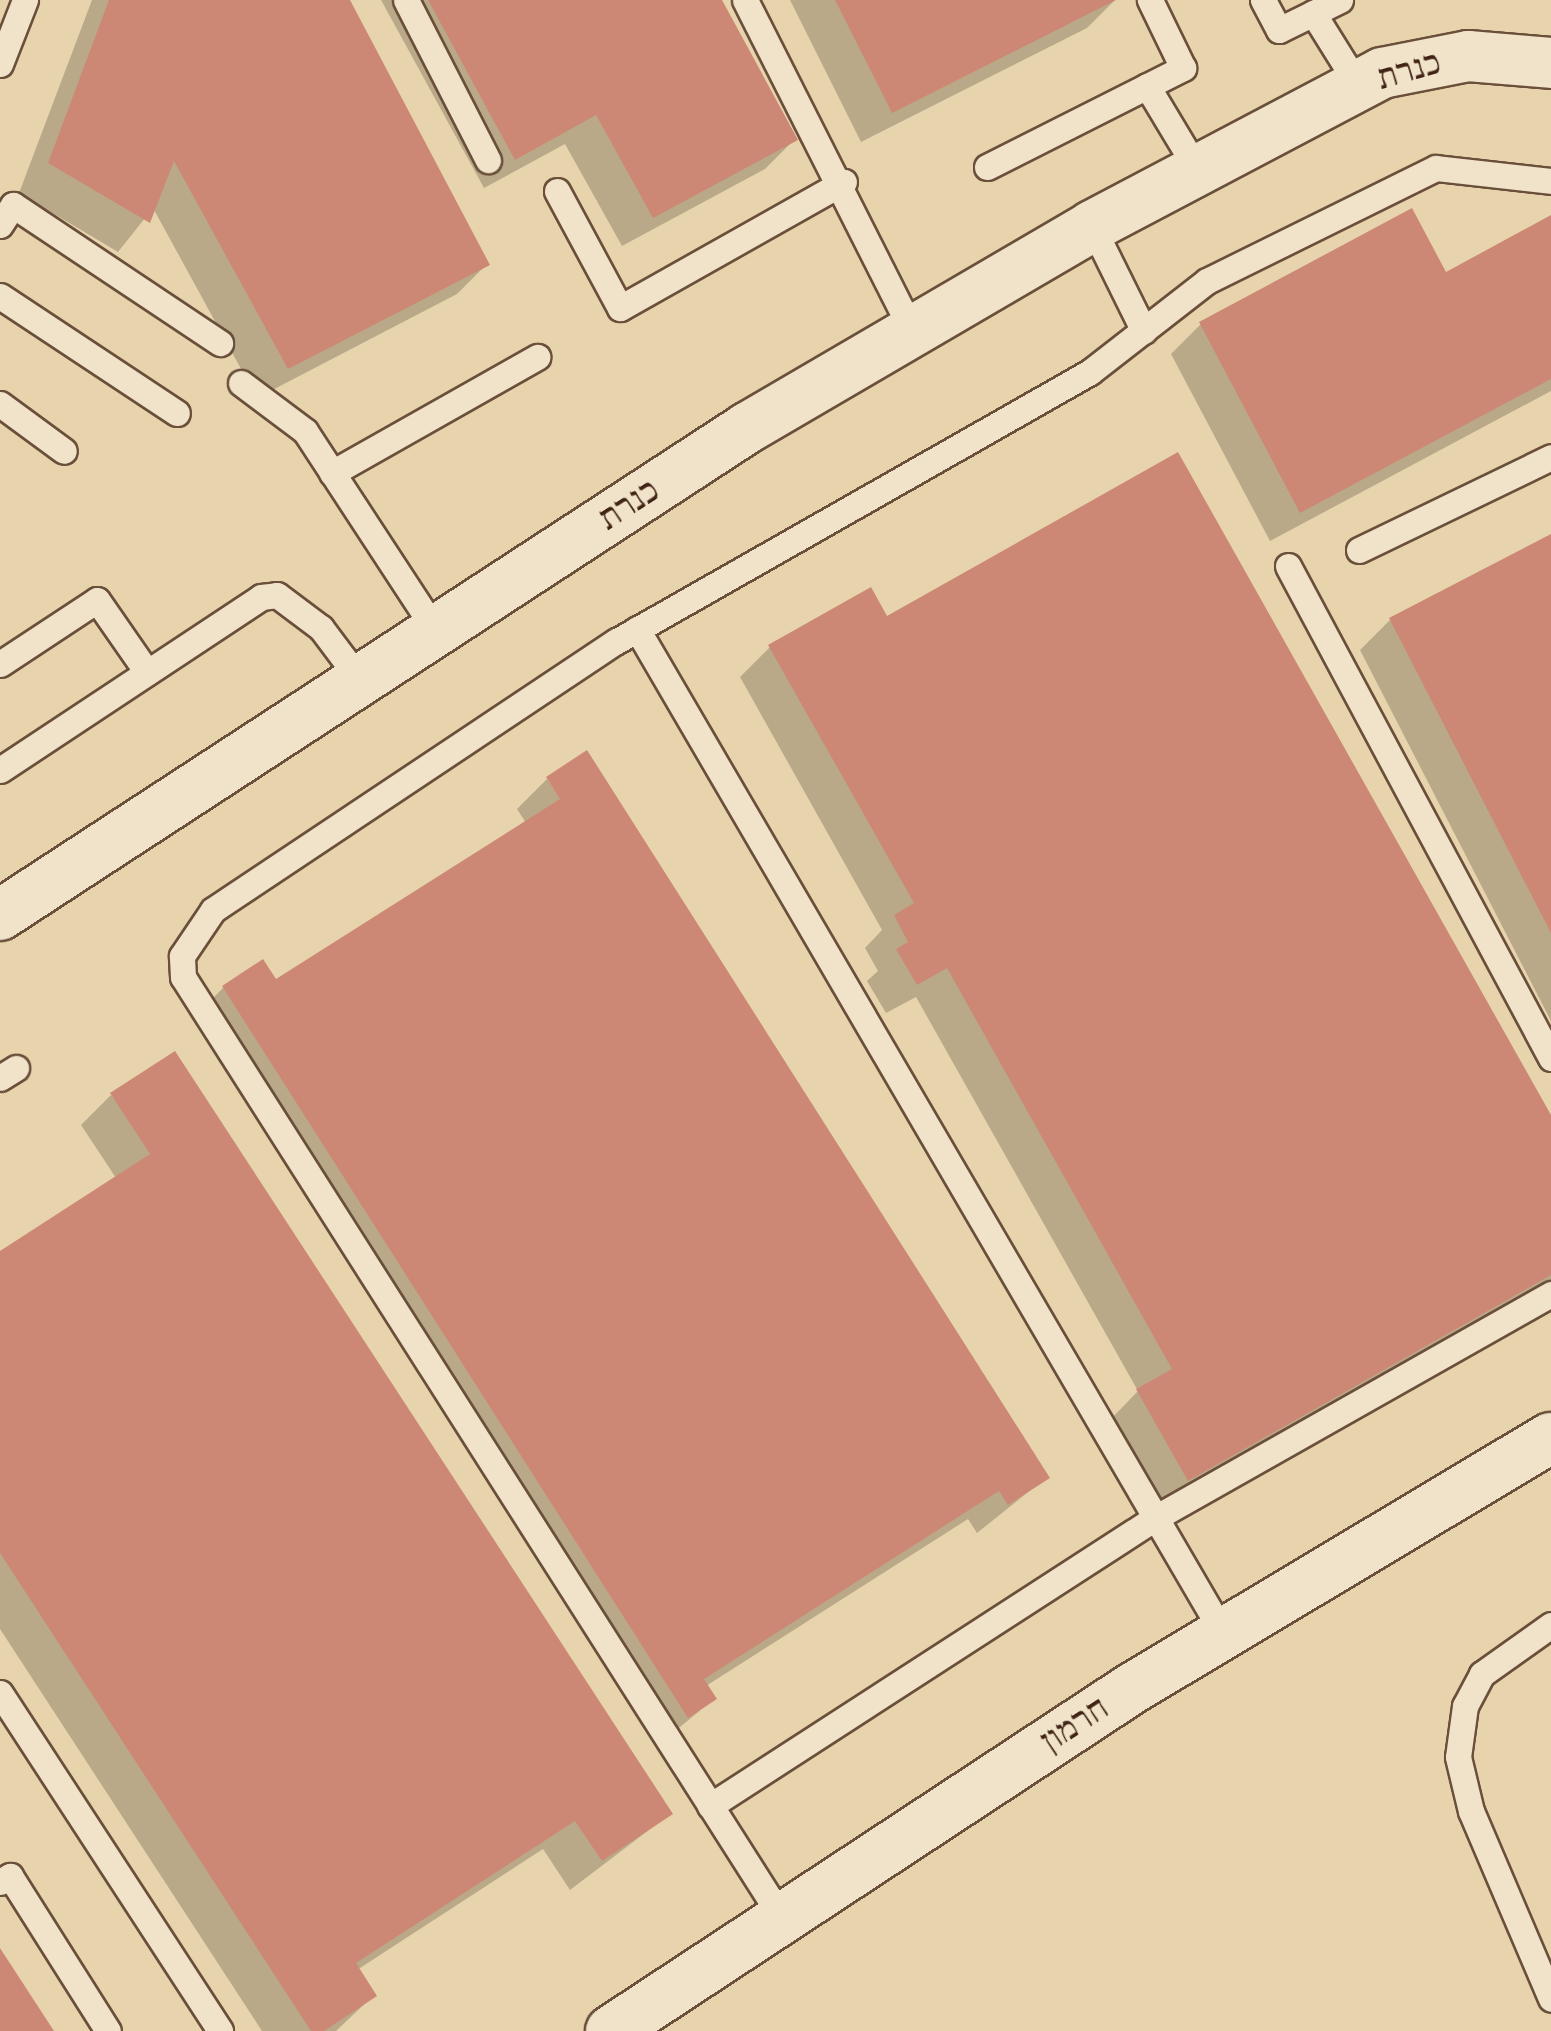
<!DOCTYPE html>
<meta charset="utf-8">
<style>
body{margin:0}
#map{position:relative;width:1551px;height:2031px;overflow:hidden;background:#e8d4ac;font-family:"Libre Bodoni","Frank Ruhl Libre",serif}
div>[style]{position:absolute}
.shadow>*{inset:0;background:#0003}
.building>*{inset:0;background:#cc8874}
.roads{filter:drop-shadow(2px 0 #6a4f3b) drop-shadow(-2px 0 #6a4f3b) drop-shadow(0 2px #6a4f3b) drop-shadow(0 -2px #6a4f3b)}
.lane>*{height:25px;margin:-12.5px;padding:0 12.5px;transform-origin:12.5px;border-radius:12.5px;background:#f0e3c9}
.street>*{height:50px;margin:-25px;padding:0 25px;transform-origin:25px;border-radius:25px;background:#f0e3c9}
span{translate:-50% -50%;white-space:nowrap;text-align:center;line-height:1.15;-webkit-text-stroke:8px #f0e3c9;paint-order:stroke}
.street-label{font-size:35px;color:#402315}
</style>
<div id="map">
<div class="shadow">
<i style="clip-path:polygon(92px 0,347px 0,487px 264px,457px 294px,257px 398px,153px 208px,118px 252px,19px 193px)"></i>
<i style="clip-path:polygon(381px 0,719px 0,795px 139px,765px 169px,622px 246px,565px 144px,484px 188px)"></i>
<i style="clip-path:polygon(790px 0,1115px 0,1087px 28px,861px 142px)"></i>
<i style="clip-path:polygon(1551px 218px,1551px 391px,1270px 541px,1171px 354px,1201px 324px,1444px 275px)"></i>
<i style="clip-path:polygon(1551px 537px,1551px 1021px,1360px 650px,1390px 620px)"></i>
<i style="clip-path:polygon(886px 619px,1551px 1120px,1551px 1286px,1157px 1509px,1108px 1422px,1138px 1391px,916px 997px,886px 1013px,867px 981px,878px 971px,865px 948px,882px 930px,740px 677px,770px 647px)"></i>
<i style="clip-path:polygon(547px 779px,1047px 1477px,977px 1533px,968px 1519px,706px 1686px,714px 1699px,657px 1746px,193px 1018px,223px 988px,275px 982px,526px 823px,517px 809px)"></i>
<i style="clip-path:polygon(111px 1095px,670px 1814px,570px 1890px,543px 1849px,357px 1970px,374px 1995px,336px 2031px,262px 2031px,0 1629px,0 1254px,116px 1178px,81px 1125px)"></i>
</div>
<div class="building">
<i style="clip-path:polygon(109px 0,350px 0,490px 265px,288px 369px,174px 161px,150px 223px,48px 163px)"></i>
<i style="clip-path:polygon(428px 0,722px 0,798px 140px,653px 218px,596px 115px,515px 160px)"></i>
<i style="clip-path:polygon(835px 0,1116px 0,892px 113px)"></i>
<i style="clip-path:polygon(1412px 208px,1446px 272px,1551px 215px,1551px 379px,1300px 513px,1199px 322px)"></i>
<i style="clip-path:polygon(1178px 452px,1551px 1115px,1551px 1275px,1188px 1481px,1136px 1389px,1172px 1369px,947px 968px,917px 985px,896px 949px,908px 942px,894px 915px,914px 903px,768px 645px,871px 587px,887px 616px)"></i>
<i style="clip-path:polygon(1551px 534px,1551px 933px,1389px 618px)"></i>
<i style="clip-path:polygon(587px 750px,1050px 1478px,1008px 1505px,999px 1491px,704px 1679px,717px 1699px,688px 1718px,222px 986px,263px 959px,276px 979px,560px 799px,546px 777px)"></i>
<i style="clip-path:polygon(175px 1051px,673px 1814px,602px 1861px,575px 1821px,356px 1963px,377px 1996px,324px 2031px,311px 2031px,0 1553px,0 1251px,150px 1154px,110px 1093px)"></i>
<i style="clip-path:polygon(0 1948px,54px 2031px,0 2031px)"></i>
</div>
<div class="roads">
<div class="lane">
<i style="left:406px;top:0;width:180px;rotate:62.9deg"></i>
<i style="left:745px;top:0;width:368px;rotate:63.2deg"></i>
<i style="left:1263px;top:0;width:34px;rotate:62deg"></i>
<i style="left:1279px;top:30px;width:68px;rotate:-26.2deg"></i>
<i style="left:1313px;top:13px;width:91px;rotate:58.1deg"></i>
<i style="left:0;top:64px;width:69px;rotate:-68.7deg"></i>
<i style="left:1147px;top:86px;width:99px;rotate:59deg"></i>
<i style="left:987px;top:167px;width:220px;rotate:-26.8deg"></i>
<i style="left:1183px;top:68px;width:76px;rotate:-115.9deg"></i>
<i style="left:557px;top:191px;width:133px;rotate:61.7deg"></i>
<i style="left:620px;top:308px;width:257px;rotate:-29.4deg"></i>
<i style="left:0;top:225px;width:24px;rotate:-57deg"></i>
<i style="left:13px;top:205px;width:249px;rotate:33.7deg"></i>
<i style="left:1092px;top:226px;width:117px;rotate:63.7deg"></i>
<i style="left:0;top:296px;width:212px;rotate:33.5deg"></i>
<i style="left:241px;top:383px;width:80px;rotate:36.9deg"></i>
<i style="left:305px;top:431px;width:239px;rotate:56.8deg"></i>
<i style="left:0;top:404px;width:79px;rotate:36.3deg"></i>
<i style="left:332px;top:473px;width:236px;rotate:-29.5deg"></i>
<i style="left:1359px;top:550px;width:213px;rotate:-25.8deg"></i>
<i style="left:1288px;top:566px;width:558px;rotate:61.87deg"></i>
<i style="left:637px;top:629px;width:1163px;rotate:59.73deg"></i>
<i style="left:0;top:664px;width:116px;rotate:-33.4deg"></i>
<i style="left:97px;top:600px;width:88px;rotate:55.2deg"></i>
<i style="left:0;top:770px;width:313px;rotate:-33.5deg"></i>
<i style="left:261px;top:597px;width:16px;rotate:-7deg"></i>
<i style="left:277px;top:595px;width:55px;rotate:36.9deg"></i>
<i style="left:321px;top:628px;width:65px;rotate:53.1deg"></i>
<i style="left:0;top:1078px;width:19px;rotate:-32deg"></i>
<i style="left:1551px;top:1625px;width:85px;rotate:144.6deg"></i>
<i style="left:1482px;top:1674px;width:36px;rotate:118deg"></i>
<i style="left:1465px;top:1706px;width:51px;rotate:97.8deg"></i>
<i style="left:1458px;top:1757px;width:56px;rotate:76.5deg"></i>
<i style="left:1471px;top:1811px;width:204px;rotate:66.9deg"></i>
<i style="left:0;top:1693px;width:403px;rotate:56.9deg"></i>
<i style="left:710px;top:1806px;width:530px;rotate:-32.91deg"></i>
<i style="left:1155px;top:1518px;width:455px;rotate:-29.5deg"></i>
<i style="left:0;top:1882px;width:12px;rotate:-31deg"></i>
<i style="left:10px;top:1876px;width:183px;rotate:57.7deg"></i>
<i style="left:782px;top:1918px;width:1115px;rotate:-122.48deg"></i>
<i style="left:183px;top:977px;width:21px;rotate:-93deg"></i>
<i style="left:182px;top:956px;width:55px;rotate:-56deg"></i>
<i style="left:213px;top:910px;width:485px;rotate:-33.7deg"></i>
<i style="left:617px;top:641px;width:544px;rotate:-29.63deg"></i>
<i style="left:1090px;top:372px;width:148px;rotate:-37.9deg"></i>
<i style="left:1207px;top:281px;width:255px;rotate:-26.3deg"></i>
<i style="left:1436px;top:168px;width:116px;rotate:6.4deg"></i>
</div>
<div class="street">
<i style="left:0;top:915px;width:892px;rotate:-33.1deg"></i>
<i style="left:747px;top:428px;width:400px;rotate:-30.3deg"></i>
<i style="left:1092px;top:226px;width:328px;rotate:-27.8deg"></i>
<i style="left:1382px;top:73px;width:88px;rotate:-11.2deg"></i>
<i style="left:1468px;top:56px;width:83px;rotate:4.8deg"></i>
<i style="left:611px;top:2031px;width:622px;rotate:-33.33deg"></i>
<i style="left:1131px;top:1689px;width:489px;rotate:-30.9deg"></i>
</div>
</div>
<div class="street-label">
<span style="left:1409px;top:71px;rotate:-16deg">כנרת</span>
<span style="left:629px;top:505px;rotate:-33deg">כנרת</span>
<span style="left:1075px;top:1725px;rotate:-33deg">חרמון</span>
</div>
</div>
